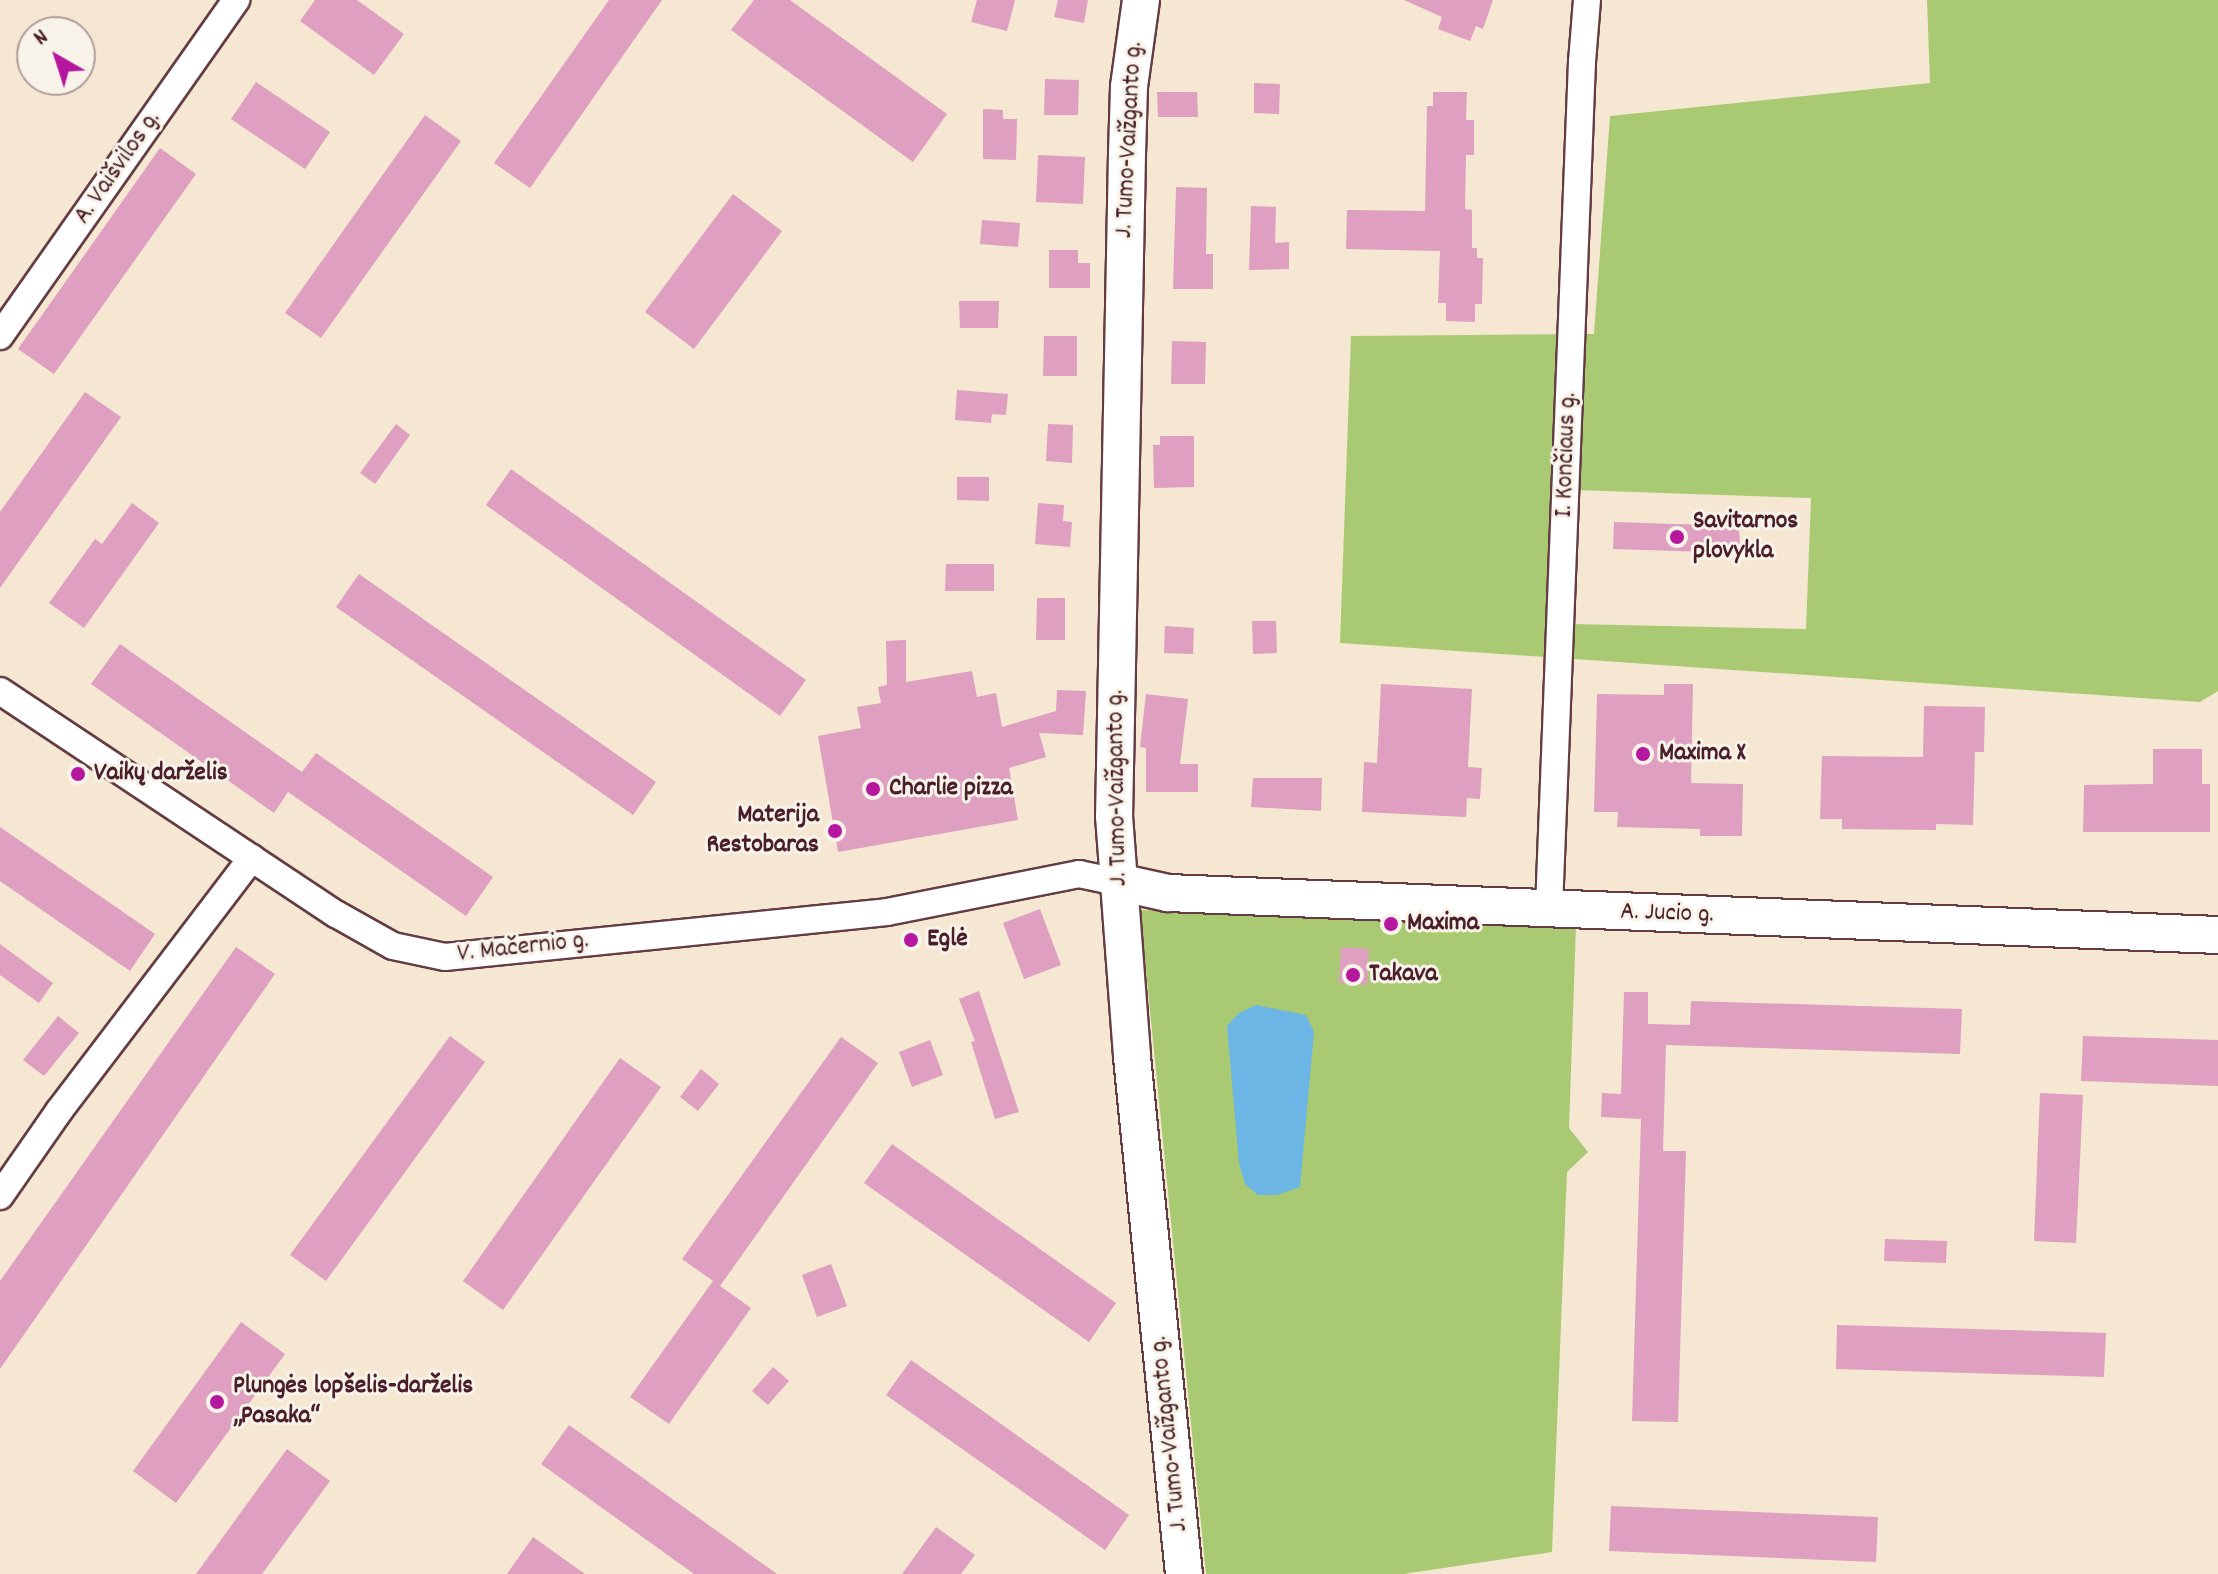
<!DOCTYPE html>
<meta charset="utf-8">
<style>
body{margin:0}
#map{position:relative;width:2218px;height:1574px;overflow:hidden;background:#f5e7d2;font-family:Dekko,sans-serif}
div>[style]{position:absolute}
.green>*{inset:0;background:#a9ca72}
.water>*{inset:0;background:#6bb6e4}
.building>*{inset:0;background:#de9fc0}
.roads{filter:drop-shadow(2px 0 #643d44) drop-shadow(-2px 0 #643d44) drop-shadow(0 2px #643d44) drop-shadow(0 -2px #643d44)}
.street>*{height:26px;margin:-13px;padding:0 13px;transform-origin:13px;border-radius:13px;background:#fff}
.secondary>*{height:36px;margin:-18px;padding:0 18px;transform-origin:18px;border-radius:18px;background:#fff}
.dots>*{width:22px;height:22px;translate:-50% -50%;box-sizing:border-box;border:4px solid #f7f3e8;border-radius:50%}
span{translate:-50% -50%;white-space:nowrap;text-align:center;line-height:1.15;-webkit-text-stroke:6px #f7f3e8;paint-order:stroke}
.street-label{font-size:26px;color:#4a1f2b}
.poi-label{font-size:26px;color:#4a1f2b;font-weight:700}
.left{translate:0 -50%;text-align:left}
.right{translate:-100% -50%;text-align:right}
.north{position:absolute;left:16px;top:16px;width:80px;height:80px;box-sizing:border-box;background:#f7f3e8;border:2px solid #b29e9c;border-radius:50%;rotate:321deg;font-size:22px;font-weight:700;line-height:32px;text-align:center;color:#4a1f2b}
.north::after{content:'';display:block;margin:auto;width:28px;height:36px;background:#b5179e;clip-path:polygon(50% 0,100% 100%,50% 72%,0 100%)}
</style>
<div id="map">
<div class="green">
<i style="clip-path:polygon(evenodd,1927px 0,2218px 0,2218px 691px,2200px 702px,1340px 643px,1351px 336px,1594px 334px,1610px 116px,1930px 83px,1927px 0,1576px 490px,1811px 498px,1806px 629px,1572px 624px,1576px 490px)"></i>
<i style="clip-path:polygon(1140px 910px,1576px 926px,1569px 1128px,1588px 1152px,1567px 1172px,1552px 1552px,1403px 1574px,1206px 1574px)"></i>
</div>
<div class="water">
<i style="clip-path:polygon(1256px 1005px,1306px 1015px,1314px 1032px,1300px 1187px,1277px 1195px,1258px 1195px,1245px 1184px,1239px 1163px,1227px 1026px,1239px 1013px)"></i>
</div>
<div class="building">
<i style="clip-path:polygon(315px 0,357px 0,404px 34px,374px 75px,300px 21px)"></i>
<i style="clip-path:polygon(609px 0,662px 0,530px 188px,494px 163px)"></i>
<i style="clip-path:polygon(754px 0,790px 0,947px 114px,913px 162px,731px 30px)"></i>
<i style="clip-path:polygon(977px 0,1015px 0,1007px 31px,971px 22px)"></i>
<i style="clip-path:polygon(1058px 0,1088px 0,1084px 23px,1054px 17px)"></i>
<i style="clip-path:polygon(1404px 0,1493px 0,1483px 29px,1476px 26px,1470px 41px,1438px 29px,1442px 17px)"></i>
<i style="clip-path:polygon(1045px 79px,1079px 80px,1078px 115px,1044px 115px)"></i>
<i style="clip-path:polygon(256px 82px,330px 132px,305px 169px,231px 119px)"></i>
<i style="clip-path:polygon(1254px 83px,1280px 84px,1279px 114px,1254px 113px)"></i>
<i style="clip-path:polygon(1157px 92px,1197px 92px,1198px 117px,1158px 117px)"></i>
<i style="clip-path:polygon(1433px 92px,1467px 92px,1466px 120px,1474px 120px,1474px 155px,1466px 155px,1465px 209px,1472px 210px,1472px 248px,1477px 248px,1477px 258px,1483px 258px,1482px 304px,1475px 304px,1475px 322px,1446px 321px,1446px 303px,1438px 303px,1440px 251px,1346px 249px,1347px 210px,1425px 211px,1427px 106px,1433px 106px)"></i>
<i style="clip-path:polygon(983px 109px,1003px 110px,1003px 119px,1017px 119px,1016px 160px,983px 159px)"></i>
<i style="clip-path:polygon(425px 115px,461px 141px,321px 338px,285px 313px)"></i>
<i style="clip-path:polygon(160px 148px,196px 174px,54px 374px,18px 349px)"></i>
<i style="clip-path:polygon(1038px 155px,1085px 157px,1083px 204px,1036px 202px)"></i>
<i style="clip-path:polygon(1176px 187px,1207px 188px,1206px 254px,1213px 254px,1213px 289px,1173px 289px)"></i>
<i style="clip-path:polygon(733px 194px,782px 231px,694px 349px,645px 312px)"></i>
<i style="clip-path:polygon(1251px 206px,1276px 207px,1275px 243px,1289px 242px,1289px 269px,1249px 270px)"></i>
<i style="clip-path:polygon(982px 220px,1020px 223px,1018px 247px,980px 244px)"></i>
<i style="clip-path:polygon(1049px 250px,1078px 250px,1078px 263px,1090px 263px,1090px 288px,1049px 288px)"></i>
<i style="clip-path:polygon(959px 301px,999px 301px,998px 328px,960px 328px)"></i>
<i style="clip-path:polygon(1044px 336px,1077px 336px,1077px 376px,1043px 376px)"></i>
<i style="clip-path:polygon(1172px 341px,1206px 342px,1205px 384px,1171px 384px)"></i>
<i style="clip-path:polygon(957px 390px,1008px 394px,1006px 415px,992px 414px,991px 423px,955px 420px)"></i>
<i style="clip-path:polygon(85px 392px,121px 417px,0 588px,0 512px)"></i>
<i style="clip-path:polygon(396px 424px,410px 435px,375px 484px,360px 473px)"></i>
<i style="clip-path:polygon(1048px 424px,1073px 425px,1072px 463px,1046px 461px)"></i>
<i style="clip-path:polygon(1160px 436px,1194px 436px,1194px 487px,1154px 488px,1153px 445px,1160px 445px)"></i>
<i style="clip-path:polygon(511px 469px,806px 680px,780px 716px,486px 505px)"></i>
<i style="clip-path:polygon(957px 477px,989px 477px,989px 501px,957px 500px)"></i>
<i style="clip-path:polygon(132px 503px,159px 523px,84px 628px,49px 603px,95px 539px,102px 544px)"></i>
<i style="clip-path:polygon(1038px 503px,1064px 505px,1063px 521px,1072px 522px,1070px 547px,1035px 544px)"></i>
<i style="clip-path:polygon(1614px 522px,1739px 526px,1740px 553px,1613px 549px)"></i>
<i style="clip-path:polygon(946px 564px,994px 564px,994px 591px,945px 591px)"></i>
<i style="clip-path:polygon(359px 574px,656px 782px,633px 815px,336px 607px)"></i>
<i style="clip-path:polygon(1037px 598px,1065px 598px,1065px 640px,1036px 640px)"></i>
<i style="clip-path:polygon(1252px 621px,1276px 621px,1277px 653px,1253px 654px)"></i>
<i style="clip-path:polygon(1165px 626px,1194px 628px,1193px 654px,1164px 653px)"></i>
<i style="clip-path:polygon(906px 640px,906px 682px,972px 671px,977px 697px,996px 693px,1002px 727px,1056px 711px,1057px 690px,1086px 691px,1083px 735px,1039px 733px,1046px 757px,1009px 768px,1018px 820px,838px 852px,818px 736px,861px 728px,857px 707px,881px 703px,878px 687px,887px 685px,886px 641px)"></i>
<i style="clip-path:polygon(120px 644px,302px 772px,316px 753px,493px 877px,466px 916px,288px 792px,274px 813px,91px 684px)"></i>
<i style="clip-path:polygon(1381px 684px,1472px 689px,1468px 767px,1482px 768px,1480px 799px,1467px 798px,1466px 817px,1362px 812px,1364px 762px,1377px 763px)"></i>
<i style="clip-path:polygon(1664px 684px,1693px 684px,1691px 783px,1743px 784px,1742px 836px,1700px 836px,1700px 829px,1617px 827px,1618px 812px,1594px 812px,1597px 694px,1664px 695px)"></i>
<i style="clip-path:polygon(1146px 694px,1188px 699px,1180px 764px,1198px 764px,1198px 792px,1146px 792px,1146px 748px,1140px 747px)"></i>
<i style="clip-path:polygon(1924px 706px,1985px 707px,1984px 752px,1975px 752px,1973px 825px,1936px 824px,1936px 830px,1842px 829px,1842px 819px,1820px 819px,1822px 756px,1923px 757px)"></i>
<i style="clip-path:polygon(2153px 749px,2202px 749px,2202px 784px,2210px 784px,2210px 832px,2083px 832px,2084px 785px,2153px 784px)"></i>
<i style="clip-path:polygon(1253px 778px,1322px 778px,1321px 811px,1251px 807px)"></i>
<i style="clip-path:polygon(0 827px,155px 934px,130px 971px,0 881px)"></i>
<i style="clip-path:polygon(1040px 909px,1061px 965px,1024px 979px,1003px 923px)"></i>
<i style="clip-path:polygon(0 944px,53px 983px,39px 1003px,0 975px)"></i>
<i style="clip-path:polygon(236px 947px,275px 974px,0 1369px,0 1281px)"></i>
<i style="clip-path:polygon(1341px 947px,1369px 949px,1367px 985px,1339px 983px)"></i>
<i style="clip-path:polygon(979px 991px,1019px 1112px,995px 1119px,971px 1042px,975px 1041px,959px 999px)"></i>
<i style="clip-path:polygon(1624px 992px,1648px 992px,1648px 1024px,1690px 1025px,1691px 1001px,1962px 1009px,1960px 1054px,1666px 1045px,1663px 1151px,1686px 1151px,1678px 1422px,1632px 1421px,1641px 1119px,1601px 1117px,1602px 1093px,1621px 1094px)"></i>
<i style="clip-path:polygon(58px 1016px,79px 1033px,44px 1076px,23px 1060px)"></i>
<i style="clip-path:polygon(450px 1036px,485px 1062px,326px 1281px,290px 1255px)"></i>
<i style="clip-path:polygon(2083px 1036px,2218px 1040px,2218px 1086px,2081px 1081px)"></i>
<i style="clip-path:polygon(841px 1037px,878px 1063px,720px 1286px,751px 1308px,669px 1424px,630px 1397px,713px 1281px,682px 1259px)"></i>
<i style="clip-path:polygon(930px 1040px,943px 1075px,912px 1087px,899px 1052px)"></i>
<i style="clip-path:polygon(620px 1058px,661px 1087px,503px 1310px,463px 1281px)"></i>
<i style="clip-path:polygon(701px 1069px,719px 1084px,698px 1111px,680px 1097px)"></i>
<i style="clip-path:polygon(2040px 1093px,2083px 1095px,2076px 1243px,2034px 1241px)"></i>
<i style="clip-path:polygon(892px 1144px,1116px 1303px,1089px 1342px,864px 1183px)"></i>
<i style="clip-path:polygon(1885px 1239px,1947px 1241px,1946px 1263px,1884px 1261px)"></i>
<i style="clip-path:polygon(831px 1264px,847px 1306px,817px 1317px,802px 1275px)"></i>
<i style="clip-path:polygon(241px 1322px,285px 1354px,176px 1503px,133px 1471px)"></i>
<i style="clip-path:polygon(1837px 1325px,2106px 1333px,2104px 1377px,1836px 1369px)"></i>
<i style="clip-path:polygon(911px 1360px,1129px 1515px,1105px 1550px,886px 1395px)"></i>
<i style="clip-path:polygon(773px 1367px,789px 1381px,768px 1405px,752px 1391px)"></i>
<i style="clip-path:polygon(569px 1425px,777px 1574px,694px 1574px,541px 1464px)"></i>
<i style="clip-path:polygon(287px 1449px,330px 1481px,262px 1574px,196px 1574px)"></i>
<i style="clip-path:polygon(1611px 1506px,1878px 1517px,1876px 1562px,1609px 1551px)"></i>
<i style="clip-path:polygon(936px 1527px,975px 1555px,961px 1574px,902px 1574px)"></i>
<i style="clip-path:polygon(533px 1537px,585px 1574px,507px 1574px)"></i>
</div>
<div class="roads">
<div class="street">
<i style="left:0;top:336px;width:411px;rotate:-54.9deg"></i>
<i style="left:0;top:691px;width:403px;rotate:33.6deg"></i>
<i style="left:336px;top:914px;width:65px;rotate:29.3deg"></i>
<i style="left:393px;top:946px;width:53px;rotate:11.9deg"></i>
<i style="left:445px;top:957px;width:444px;rotate:-5.8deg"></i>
<i style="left:887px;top:912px;width:196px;rotate:-11.2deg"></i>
<i style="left:1079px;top:874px;width:40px;rotate:12deg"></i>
<i style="left:1549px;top:909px;width:848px;rotate:-87.77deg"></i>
<i style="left:1582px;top:62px;width:62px;rotate:-85.4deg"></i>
<i style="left:0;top:1196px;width:103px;rotate:-55.2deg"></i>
<i style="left:59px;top:1111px;width:318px;rotate:-52.7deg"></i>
</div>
<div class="secondary">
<i style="left:1141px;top:0;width:88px;rotate:97.9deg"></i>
<i style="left:1129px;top:87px;width:67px;rotate:91.7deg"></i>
<i style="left:1127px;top:154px;width:662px;rotate:91.12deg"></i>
<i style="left:1114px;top:816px;width:242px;rotate:85.7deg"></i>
<i style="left:1132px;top:1057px;width:520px;rotate:84.26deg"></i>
<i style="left:1118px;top:882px;width:51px;rotate:12.4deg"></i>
<i style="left:1168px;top:893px;width:1051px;rotate:2.29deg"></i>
</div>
</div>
<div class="dots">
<i style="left:1677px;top:537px;background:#b5179e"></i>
<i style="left:1643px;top:754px;background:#b5179e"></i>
<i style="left:78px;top:774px;background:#b5179e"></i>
<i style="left:873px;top:789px;background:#b5179e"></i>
<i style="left:835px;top:831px;background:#b5179e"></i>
<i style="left:1391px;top:924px;background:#b5179e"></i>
<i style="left:911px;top:940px;background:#b5179e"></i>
<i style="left:1353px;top:975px;background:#b5179e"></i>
<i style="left:217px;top:1402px;background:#b5179e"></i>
</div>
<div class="street-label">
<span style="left:1130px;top:140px;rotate:-87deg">J. Tumo-Vaižganto g.</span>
<span style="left:118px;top:168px;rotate:-55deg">A. Vaišvilos g.</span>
<span style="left:1567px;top:455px;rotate:-88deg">I. Končiaus g.</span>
<span style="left:1118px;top:788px;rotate:-91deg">J. Tumo-Vaižganto g.</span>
<span style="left:1667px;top:914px;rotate:2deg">A. Jucio g.</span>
<span style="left:523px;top:948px;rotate:-6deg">V. Mačernio g.</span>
<span style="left:1170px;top:1434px;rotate:-96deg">J. Tumo-Vaižganto g.</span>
</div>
<div class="poi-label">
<span class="left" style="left:1693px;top:537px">Savitarnos<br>plovykla</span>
<span class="left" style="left:1659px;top:754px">Maxima X</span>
<span class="left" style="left:94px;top:774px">Vaikų darželis</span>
<span class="left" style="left:889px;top:789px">Charlie pizza</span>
<span class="right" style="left:819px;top:831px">Materija<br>Restobaras</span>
<span class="left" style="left:1407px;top:924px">Maxima</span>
<span class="left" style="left:927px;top:940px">Eglė</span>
<span class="left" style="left:1369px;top:975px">Takava</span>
<span class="left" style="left:233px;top:1402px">Plungės lopšelis-darželis<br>„Pasaka“</span>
</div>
<div class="north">N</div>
</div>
